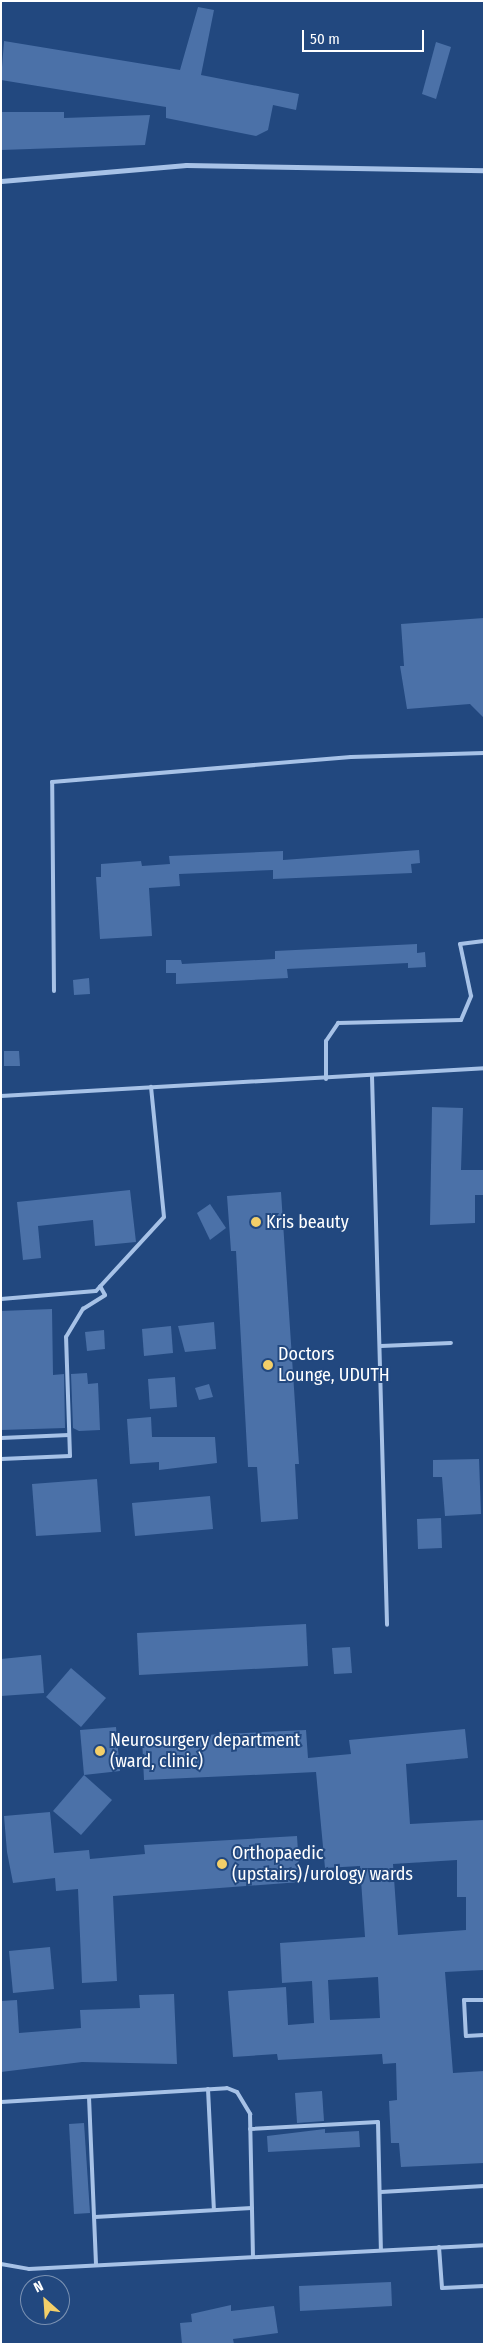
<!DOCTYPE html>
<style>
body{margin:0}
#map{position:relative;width:485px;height:2345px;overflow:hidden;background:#22487f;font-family:"Fira Sans Condensed",sans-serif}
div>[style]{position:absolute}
.building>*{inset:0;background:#4b71a8}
.service>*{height:4px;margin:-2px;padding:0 2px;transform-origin:2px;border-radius:2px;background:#a7c2e7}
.minor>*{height:5px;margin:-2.5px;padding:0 2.5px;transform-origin:2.5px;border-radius:2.5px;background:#a7c2e7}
.dots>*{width:14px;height:14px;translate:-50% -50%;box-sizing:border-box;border:2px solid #22487f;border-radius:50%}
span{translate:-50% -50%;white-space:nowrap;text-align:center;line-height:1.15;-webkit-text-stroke:4px #22487f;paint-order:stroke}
.poi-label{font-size:18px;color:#fff}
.left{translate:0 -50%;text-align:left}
.frame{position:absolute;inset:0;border:2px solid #fff;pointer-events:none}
.north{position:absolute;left:20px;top:2275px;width:50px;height:50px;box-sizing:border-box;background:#22487f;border:1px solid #7a91b2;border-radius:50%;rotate:334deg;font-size:14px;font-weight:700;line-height:20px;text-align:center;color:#fff}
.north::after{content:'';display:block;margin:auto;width:18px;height:22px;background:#f3cf69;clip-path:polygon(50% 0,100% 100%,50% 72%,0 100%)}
.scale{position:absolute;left:302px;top:30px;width:122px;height:22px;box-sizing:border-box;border:2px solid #fff;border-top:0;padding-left:6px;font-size:15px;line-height:18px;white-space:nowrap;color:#fff;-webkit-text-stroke:4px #22487f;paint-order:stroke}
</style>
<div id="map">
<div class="building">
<i style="clip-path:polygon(198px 7px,214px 10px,201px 75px,299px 94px,296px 110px,273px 105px,268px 130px,256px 136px,166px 118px,166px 107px,1px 80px,4px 41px,180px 70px)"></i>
<i style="clip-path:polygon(436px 42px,451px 47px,436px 99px,422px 94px)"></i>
<i style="clip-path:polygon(1px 112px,64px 112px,64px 118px,150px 115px,145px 145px,1px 150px)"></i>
<i style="clip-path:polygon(484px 618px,484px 718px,470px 704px,407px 709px,400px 666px,404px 666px,401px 624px)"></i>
<i style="clip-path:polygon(419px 850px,420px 863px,411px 864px,412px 873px,273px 879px,273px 870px,179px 874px,180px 886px,149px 888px,152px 936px,100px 939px,96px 877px,101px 877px,101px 864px,141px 861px,142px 866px,170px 864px,169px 856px,283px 851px,283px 860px)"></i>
<i style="clip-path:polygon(417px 944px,417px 953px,425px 952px,426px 967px,408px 968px,408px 963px,287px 969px,288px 978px,176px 984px,176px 973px,166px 973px,166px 960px,181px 960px,182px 964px,275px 959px,275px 951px)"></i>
<i style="clip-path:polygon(89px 978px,90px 994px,74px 995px,73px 980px)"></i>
<i style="clip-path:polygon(4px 1051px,19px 1051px,20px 1066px,4px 1066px)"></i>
<i style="clip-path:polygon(432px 1107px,463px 1108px,461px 1170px,484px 1170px,484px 1195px,475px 1195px,475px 1223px,430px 1225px)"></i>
<i style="clip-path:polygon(130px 1190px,136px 1242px,95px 1246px,93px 1220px,38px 1226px,41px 1258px,23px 1260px,17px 1202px)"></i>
<i style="clip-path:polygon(281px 1192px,299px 1464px,295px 1464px,298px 1519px,261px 1522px,257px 1467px,248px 1467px,236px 1251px,231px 1251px,227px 1196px)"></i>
<i style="clip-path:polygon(210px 1204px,226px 1228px,210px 1240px,197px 1213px)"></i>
<i style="clip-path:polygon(52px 1309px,53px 1375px,64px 1374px,65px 1428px,1px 1430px,1px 1311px)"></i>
<i style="clip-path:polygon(214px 1322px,216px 1349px,185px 1352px,178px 1326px)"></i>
<i style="clip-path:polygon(171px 1326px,173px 1353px,144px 1356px,142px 1329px)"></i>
<i style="clip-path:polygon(104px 1330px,105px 1349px,87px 1351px,85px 1332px)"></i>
<i style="clip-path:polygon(87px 1373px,88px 1384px,98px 1383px,100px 1430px,79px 1431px,73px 1428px,71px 1374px)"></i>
<i style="clip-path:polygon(175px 1377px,177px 1407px,150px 1409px,148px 1379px)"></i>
<i style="clip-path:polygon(209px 1384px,213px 1397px,199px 1400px,195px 1388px)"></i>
<i style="clip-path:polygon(151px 1417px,152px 1437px,215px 1437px,217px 1463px,159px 1470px,159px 1462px,130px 1464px,127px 1419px)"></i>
<i style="clip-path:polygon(479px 1459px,481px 1514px,445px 1516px,442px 1477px,433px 1477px,433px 1460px)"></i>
<i style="clip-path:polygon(97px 1479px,101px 1532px,36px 1536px,32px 1484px)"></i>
<i style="clip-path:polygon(210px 1496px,213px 1529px,135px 1536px,132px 1503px)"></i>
<i style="clip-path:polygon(441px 1518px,442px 1548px,418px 1549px,417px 1519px)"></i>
<i style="clip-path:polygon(306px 1624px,308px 1666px,139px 1675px,137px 1633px)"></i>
<i style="clip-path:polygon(350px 1647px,352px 1673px,334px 1674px,332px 1648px)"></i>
<i style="clip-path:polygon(41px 1655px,44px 1693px,1px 1696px,1px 1659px)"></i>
<i style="clip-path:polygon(71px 1668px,106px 1698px,81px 1727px,46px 1697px)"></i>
<i style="clip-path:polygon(116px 1727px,120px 1771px,84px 1775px,80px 1730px)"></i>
<i style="clip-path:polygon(evenodd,465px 1729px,468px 1758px,406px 1764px,410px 1824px,484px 1820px,484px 1970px,445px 1972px,453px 2073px,484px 2071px,484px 2163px,401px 2167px,399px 2143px,391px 2143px,389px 2101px,397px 2100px,396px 2063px,383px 2064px,382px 2054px,278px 2060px,277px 2054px,233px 2057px,228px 1991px,286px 1987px,288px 2025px,314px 2023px,312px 1981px,282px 1983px,280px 1943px,365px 1937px,360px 1866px,325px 1868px,316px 1772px,144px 1780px,142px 1738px,306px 1730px,308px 1758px,351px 1754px,349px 1740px,465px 1729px,457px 1860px,457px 1897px,466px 1897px,466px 1930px,398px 1935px,393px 1864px,457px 1860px,465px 1729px,378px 1977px,380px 2018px,330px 2020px,328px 1980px,378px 1977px)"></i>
<i style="clip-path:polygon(84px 1775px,112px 1800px,81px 1835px,53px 1811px)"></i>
<i style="clip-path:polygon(50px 1812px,54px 1853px,89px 1850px,90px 1859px,145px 1854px,144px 1845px,297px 1836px,300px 1882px,113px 1896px,117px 1981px,82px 1983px,78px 1889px,56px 1891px,55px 1878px,13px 1883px,7px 1852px,4px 1816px)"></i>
<i style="clip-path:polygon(50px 1947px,54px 1989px,13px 1993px,9px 1951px)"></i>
<i style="clip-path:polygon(174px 1994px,177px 2064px,82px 2062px,1px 2072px,1px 2001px,17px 2000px,19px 2033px,81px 2028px,80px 2010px,140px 2008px,139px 1995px)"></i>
<i style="clip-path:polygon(322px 2091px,324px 2121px,297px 2123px,295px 2093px)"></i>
<i style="clip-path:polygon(84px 2123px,90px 2213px,74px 2214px,69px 2124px)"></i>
<i style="clip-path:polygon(325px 2129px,325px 2133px,359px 2131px,360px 2147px,268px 2152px,267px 2136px)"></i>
<i style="clip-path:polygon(391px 2282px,392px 2306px,300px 2311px,299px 2286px)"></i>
<i style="clip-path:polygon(231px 2305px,231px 2311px,274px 2306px,278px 2333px,233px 2339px,234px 2344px,182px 2344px,180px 2323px,192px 2322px,191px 2314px)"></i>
</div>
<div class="service">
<i style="left:54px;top:991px;width:209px;rotate:-90.5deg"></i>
<i style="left:52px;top:782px;width:300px;rotate:-4.8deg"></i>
<i style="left:351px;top:757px;width:133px;rotate:-1.7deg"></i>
<i style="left:372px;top:1076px;width:549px;rotate:88.43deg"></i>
<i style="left:326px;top:1079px;width:38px;rotate:-90deg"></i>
<i style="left:326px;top:1041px;width:22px;rotate:-56deg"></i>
<i style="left:338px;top:1023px;width:123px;rotate:-1.4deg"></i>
<i style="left:461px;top:1020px;width:26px;rotate:-67deg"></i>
<i style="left:471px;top:996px;width:53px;rotate:-101.9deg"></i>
<i style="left:460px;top:944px;width:24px;rotate:-7deg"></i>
<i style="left:1px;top:1096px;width:484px;rotate:-3.3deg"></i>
<i style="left:1px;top:1299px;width:95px;rotate:-4.8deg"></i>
<i style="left:96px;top:1291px;width:100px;rotate:-47.4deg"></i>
<i style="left:164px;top:1217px;width:131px;rotate:-95.7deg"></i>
<i style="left:381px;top:1346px;width:70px;rotate:-2.5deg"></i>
<i style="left:1px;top:1438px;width:68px;rotate:-2.5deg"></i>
<i style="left:1px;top:1459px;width:69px;rotate:-2.5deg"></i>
<i style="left:70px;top:1456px;width:119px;rotate:-91.9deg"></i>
<i style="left:66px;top:1337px;width:33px;rotate:-59deg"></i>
<i style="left:83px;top:1309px;width:26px;rotate:-32deg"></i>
<i style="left:105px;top:1295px;width:10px;rotate:-119deg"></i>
<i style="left:484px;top:2000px;width:20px;rotate:180deg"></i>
<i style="left:464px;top:2000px;width:36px;rotate:87deg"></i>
<i style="left:466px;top:2036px;width:18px;rotate:-3deg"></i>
<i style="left:208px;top:2089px;width:121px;rotate:87.2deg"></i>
<i style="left:89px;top:2097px;width:168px;rotate:87.6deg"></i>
<i style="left:1px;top:2102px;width:226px;rotate:-3.5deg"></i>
<i style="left:227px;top:2088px;width:11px;rotate:22deg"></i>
<i style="left:237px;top:2092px;width:26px;rotate:59deg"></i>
<i style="left:250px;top:2114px;width:143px;rotate:88.8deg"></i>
<i style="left:250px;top:2129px;width:128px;rotate:-3.1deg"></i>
<i style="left:378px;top:2122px;width:128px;rotate:88.7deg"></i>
<i style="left:381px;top:2192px;width:103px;rotate:-3.3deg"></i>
<i style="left:95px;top:2217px;width:157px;rotate:-3.3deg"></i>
<i style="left:439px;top:2247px;width:41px;rotate:85.8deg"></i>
<i style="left:442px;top:2288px;width:42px;rotate:-2.7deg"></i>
<i style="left:1px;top:2264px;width:28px;rotate:10deg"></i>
<i style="left:29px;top:2269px;width:456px;rotate:-3deg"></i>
</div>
<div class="minor">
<i style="left:1px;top:181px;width:186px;rotate:-4.9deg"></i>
<i style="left:186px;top:165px;width:298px;rotate:1deg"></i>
</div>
<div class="dots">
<i style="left:256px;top:1222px;background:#f3cf69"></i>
<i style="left:268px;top:1365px;background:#f3cf69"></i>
<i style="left:100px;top:1751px;background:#f3cf69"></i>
<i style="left:222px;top:1864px;background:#f3cf69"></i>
</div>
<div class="poi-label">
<span class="left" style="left:266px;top:1222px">Kris beauty</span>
<span class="left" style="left:278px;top:1365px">Doctors<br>Lounge, UDUTH</span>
<span class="left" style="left:110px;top:1751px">Neurosurgery department<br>(ward, clinic)</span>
<span class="left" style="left:232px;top:1864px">Orthopaedic<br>(upstairs)/urology wards</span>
</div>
<div class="frame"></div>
<div class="north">N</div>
<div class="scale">50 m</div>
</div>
